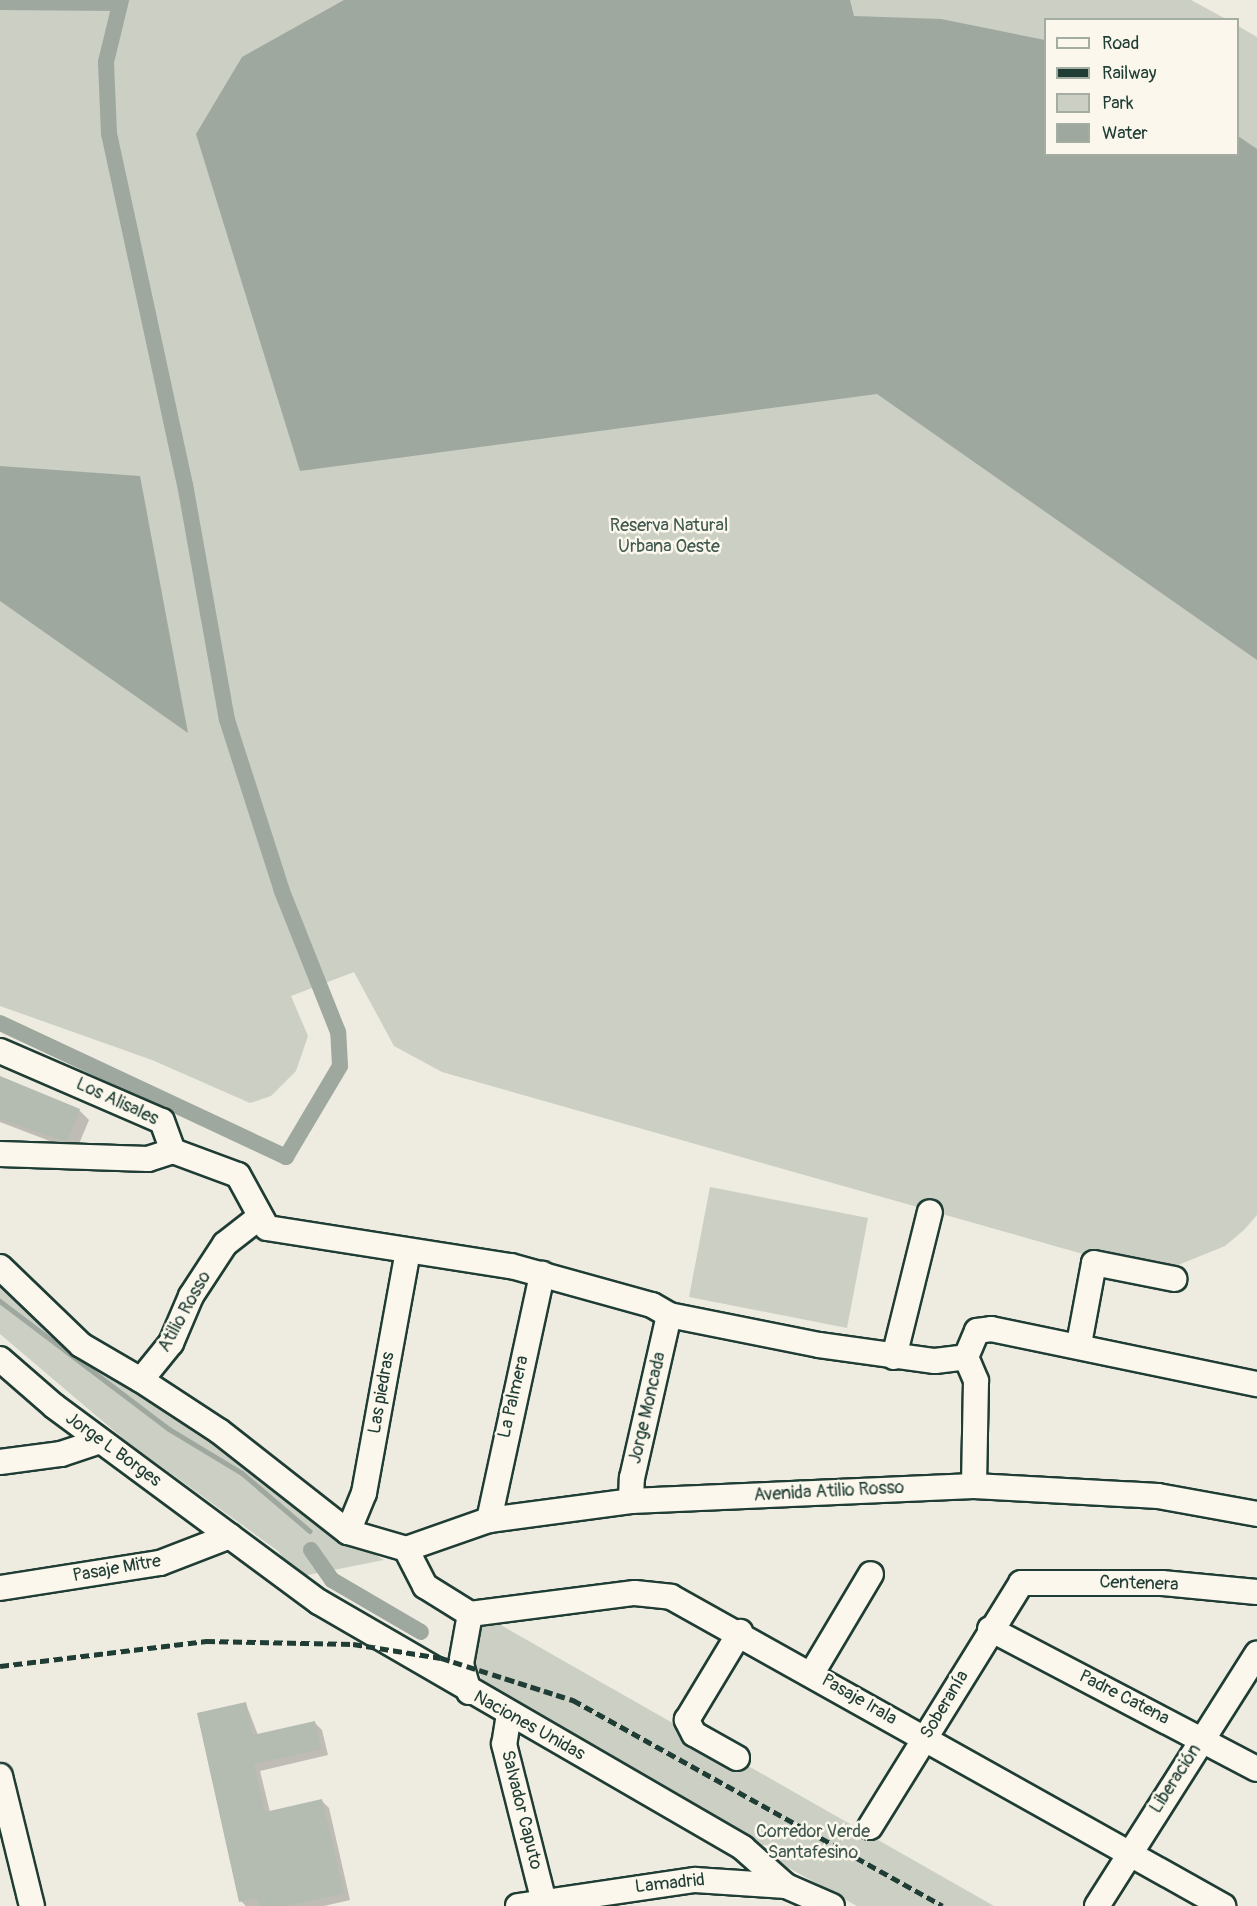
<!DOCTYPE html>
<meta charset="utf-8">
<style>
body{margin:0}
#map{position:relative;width:1257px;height:1906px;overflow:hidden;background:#eeece1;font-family:Pangolin,sans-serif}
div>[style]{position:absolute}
.green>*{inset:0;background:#cbcfc4}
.water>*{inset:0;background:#9fa89f}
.shadow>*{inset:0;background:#0003}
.stream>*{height:4.5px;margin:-2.25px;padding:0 2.25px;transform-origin:2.25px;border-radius:2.25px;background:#9fa89f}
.canal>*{height:16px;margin:-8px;padding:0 8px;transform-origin:8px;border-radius:8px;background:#9fa89f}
.building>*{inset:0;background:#b4bbb0}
.roads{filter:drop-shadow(2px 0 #1f3d34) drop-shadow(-2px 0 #1f3d34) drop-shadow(0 2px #1f3d34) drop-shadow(0 -2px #1f3d34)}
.minor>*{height:24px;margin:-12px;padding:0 12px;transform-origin:12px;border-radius:12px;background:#fbf7ec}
.rail>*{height:4.5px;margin-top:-2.25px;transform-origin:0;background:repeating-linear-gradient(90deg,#1f3d34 0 9px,transparent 0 13.5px)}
span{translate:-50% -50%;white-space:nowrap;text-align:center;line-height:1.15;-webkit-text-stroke:5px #fbf7ec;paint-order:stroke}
.park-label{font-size:18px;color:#415a51}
.street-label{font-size:18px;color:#1f3d34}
.legend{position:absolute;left:1044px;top:18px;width:195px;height:138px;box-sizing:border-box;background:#fbf7ec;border:2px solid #a3ada2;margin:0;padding:8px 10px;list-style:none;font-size:18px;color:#1f3d34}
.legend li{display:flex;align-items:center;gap:12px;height:30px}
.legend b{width:30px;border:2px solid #a3ada2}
</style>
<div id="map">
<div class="green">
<i style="clip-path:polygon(0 0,1191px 0,1226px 19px,1046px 20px,1046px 154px,1238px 154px,1238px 26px,1257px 37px,1257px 1215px,1244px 1230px,1225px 1246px,1178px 1265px,1150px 1269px,1118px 1264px,442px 1072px,394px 1046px,354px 972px,291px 996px,308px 1036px,296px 1071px,271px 1096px,250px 1103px,152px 1060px,0 1006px)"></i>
<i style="clip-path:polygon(710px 1187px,868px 1218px,847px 1328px,689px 1297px)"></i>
<i style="clip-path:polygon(0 1276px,323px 1525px,384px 1560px,303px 1576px,291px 1568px,278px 1551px,126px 1441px,0 1334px)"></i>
<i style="clip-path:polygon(490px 1622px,499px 1624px,994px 1906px,857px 1906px,789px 1868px,485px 1688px,470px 1649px,477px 1630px)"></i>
</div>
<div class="water">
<i style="clip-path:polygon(344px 0,850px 0,854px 16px,941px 19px,1045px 40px,1046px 154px,1238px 154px,1238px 136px,1257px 149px,1257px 660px,877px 394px,300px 471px,196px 134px,242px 57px)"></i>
<i style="clip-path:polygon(0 466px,140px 476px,188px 733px,0 601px)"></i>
</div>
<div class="shadow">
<i style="clip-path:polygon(0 1078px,79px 1110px,89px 1120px,76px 1151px,0 1122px)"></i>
<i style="clip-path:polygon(246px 1704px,258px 1735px,315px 1723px,322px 1730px,328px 1755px,260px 1771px,270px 1812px,322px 1801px,329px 1808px,350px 1900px,324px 1906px,246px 1906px,241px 1901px)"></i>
</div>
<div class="stream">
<i style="left:0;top:1301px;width:212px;rotate:37.1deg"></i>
<i style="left:169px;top:1429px;width:85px;rotate:31.1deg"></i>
<i style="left:242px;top:1473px;width:89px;rotate:40.5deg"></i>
</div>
<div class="canal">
<i style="left:0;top:2px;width:119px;rotate:0.5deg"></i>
<i style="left:0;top:1023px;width:316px;rotate:25.1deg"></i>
<i style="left:286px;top:1157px;width:106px;rotate:-59.3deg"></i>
<i style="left:340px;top:1066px;width:34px;rotate:-93deg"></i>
<i style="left:338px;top:1032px;width:152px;rotate:-111.7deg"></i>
<i style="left:282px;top:891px;width:180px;rotate:-107.8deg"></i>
<i style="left:227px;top:720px;width:239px;rotate:-100.1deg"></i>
<i style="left:185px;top:485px;width:359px;rotate:-102.2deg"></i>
<i style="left:109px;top:134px;width:72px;rotate:-92.4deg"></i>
<i style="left:106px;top:62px;width:64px;rotate:-76.4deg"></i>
<i style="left:311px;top:1550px;width:37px;rotate:55deg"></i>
<i style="left:332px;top:1580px;width:103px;rotate:30.3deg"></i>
</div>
<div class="building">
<i style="clip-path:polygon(0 1076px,80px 1109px,67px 1142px,0 1119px)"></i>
<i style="clip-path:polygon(246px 1702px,253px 1735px,315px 1721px,321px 1749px,254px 1764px,265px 1812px,322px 1799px,344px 1893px,287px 1906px,259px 1906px,257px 1898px,239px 1902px,197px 1713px)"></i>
</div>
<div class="roads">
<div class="minor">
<i style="left:0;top:1051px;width:176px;rotate:23.4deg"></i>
<i style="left:162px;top:1121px;width:32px;rotate:70deg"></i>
<i style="left:173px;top:1151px;width:69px;rotate:20.3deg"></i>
<i style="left:238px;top:1175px;width:60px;rotate:61.3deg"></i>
<i style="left:267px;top:1228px;width:247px;rotate:8.9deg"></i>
<i style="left:511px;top:1266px;width:146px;rotate:15.5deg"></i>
<i style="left:652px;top:1305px;width:20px;rotate:30deg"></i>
<i style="left:669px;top:1315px;width:153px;rotate:11.3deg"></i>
<i style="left:819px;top:1345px;width:117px;rotate:7.9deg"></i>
<i style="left:935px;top:1361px;width:31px;rotate:-7deg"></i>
<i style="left:0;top:1154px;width:148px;rotate:1.9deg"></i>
<i style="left:148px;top:1159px;width:26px;rotate:-18deg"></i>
<i style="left:0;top:1267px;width:112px;rotate:43.9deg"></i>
<i style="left:81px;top:1345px;width:69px;rotate:30.3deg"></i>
<i style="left:141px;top:1380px;width:48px;rotate:-51deg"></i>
<i style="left:171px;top:1343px;width:51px;rotate:-66.9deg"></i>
<i style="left:191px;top:1296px;width:62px;rotate:-56.8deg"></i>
<i style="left:225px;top:1244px;width:41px;rotate:-38deg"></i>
<i style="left:1079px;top:1344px;width:82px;rotate:-79.5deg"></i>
<i style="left:1094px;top:1263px;width:82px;rotate:11.3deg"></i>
<i style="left:894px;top:1357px;width:149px;rotate:-76.1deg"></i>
<i style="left:966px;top:1357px;width:28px;rotate:-67deg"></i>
<i style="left:977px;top:1331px;width:14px;rotate:-8deg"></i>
<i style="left:991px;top:1329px;width:272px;rotate:11.7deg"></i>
<i style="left:966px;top:1357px;width:26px;rotate:67deg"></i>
<i style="left:976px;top:1381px;width:105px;rotate:91.1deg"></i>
<i style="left:0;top:1359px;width:72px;rotate:41deg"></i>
<i style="left:54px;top:1406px;width:330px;rotate:36.5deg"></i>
<i style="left:319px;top:1602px;width:490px;rotate:30.1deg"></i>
<i style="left:743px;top:1848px;width:57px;rotate:41.5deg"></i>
<i style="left:786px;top:1886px;width:50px;rotate:23.5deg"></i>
<i style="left:141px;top:1380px;width:93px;rotate:33.2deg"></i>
<i style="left:219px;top:1431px;width:164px;rotate:38.1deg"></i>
<i style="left:348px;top:1532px;width:60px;rotate:16.3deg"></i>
<i style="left:0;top:1462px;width:62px;rotate:-7.5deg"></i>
<i style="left:61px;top:1454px;width:41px;rotate:-18.4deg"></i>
<i style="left:631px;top:1501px;width:23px;rotate:-88deg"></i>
<i style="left:632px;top:1478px;width:167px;rotate:-77.2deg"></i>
<i style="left:489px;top:1520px;width:252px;rotate:-77.8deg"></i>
<i style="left:348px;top:1532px;width:42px;rotate:-67.7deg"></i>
<i style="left:364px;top:1493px;width:245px;rotate:-79.7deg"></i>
<i style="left:406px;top:1549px;width:88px;rotate:-19.3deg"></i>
<i style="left:489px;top:1520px;width:143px;rotate:-7.6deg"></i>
<i style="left:631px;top:1501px;width:343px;rotate:-2.5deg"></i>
<i style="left:974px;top:1486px;width:184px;rotate:3.1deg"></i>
<i style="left:1158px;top:1496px;width:101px;rotate:10.3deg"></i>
<i style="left:406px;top:1549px;width:42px;rotate:62.8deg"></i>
<i style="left:425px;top:1586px;width:53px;rotate:31.9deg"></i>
<i style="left:0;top:1588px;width:162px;rotate:-8.9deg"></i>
<i style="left:160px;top:1563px;width:75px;rotate:-21.1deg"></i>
<i style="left:470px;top:1614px;width:166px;rotate:-7.3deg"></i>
<i style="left:635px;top:1593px;width:36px;rotate:6deg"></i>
<i style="left:671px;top:1597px;width:633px;rotate:29.24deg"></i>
<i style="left:990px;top:1629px;width:301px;rotate:27.7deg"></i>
<i style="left:812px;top:1673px;width:115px;rotate:-59.2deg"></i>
<i style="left:469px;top:1692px;width:29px;rotate:-106deg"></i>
<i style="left:461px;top:1664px;width:51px;rotate:-79.8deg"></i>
<i style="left:509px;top:1714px;width:30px;rotate:99deg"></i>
<i style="left:504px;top:1744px;width:167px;rotate:75.8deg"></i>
<i style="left:737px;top:1758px;width:49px;rotate:-150.8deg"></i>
<i style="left:694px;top:1734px;width:16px;rotate:-117deg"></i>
<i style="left:687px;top:1720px;width:103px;rotate:-58.9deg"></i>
<i style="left:0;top:1776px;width:134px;rotate:76.2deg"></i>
<i style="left:870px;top:1827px;width:287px;rotate:-58.2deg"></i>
<i style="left:1021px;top:1583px;width:141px"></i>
<i style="left:1162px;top:1583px;width:95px;rotate:5.4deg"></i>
<i style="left:518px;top:1906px;width:179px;rotate:-8.4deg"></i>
<i style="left:695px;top:1880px;width:91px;rotate:3.8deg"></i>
<i style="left:1097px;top:1906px;width:299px;rotate:-57.6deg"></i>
</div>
</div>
<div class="rail">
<i style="left:0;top:1666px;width:208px;rotate:-6.9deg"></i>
<i style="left:206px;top:1641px;width:147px;rotate:1.2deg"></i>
<i style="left:353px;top:1644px;width:89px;rotate:9deg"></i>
<i style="left:441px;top:1658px;width:139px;rotate:17.7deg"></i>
<i style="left:573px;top:1700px;width:423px;rotate:29.1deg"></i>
</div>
<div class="park-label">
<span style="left:669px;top:537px">Reserva Natural<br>Urbana Oeste</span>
<span style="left:813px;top:1843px">Corredor Verde<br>Santafesino</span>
</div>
<div class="street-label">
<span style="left:117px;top:1102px;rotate:25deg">Los Alisales</span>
<span style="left:185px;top:1312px;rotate:-61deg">Atilio Rosso</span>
<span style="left:382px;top:1393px;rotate:-80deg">Las piedras</span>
<span style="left:514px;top:1397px;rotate:-77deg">La Palmera</span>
<span style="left:648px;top:1408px;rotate:-77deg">Jorge Moncada</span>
<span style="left:113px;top:1450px;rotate:36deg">Jorge L Borges</span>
<span style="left:829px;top:1492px;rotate:-3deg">Avenida Atilio Rosso</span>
<span style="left:117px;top:1569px;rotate:-10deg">Pasaje Mitre</span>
<span style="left:1139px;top:1584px;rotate:2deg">Centenera</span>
<span style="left:1124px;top:1698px;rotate:27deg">Padre Catena</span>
<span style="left:859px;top:1700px;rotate:30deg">Pasaje Irala</span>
<span style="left:945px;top:1705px;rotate:-59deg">Soberanía</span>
<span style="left:529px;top:1726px;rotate:29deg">Naciones Unidas</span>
<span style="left:1176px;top:1779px;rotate:-57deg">Liberación</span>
<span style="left:521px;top:1810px;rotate:76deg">Salvador Caputo</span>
<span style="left:670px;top:1884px;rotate:-6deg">Lamadrid</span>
</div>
<ul class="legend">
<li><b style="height:8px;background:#fbf7ec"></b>Road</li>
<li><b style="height:8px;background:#1f3d34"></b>Railway</li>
<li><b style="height:16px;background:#cbcfc4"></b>Park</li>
<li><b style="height:16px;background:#9fa89f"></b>Water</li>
</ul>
</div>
